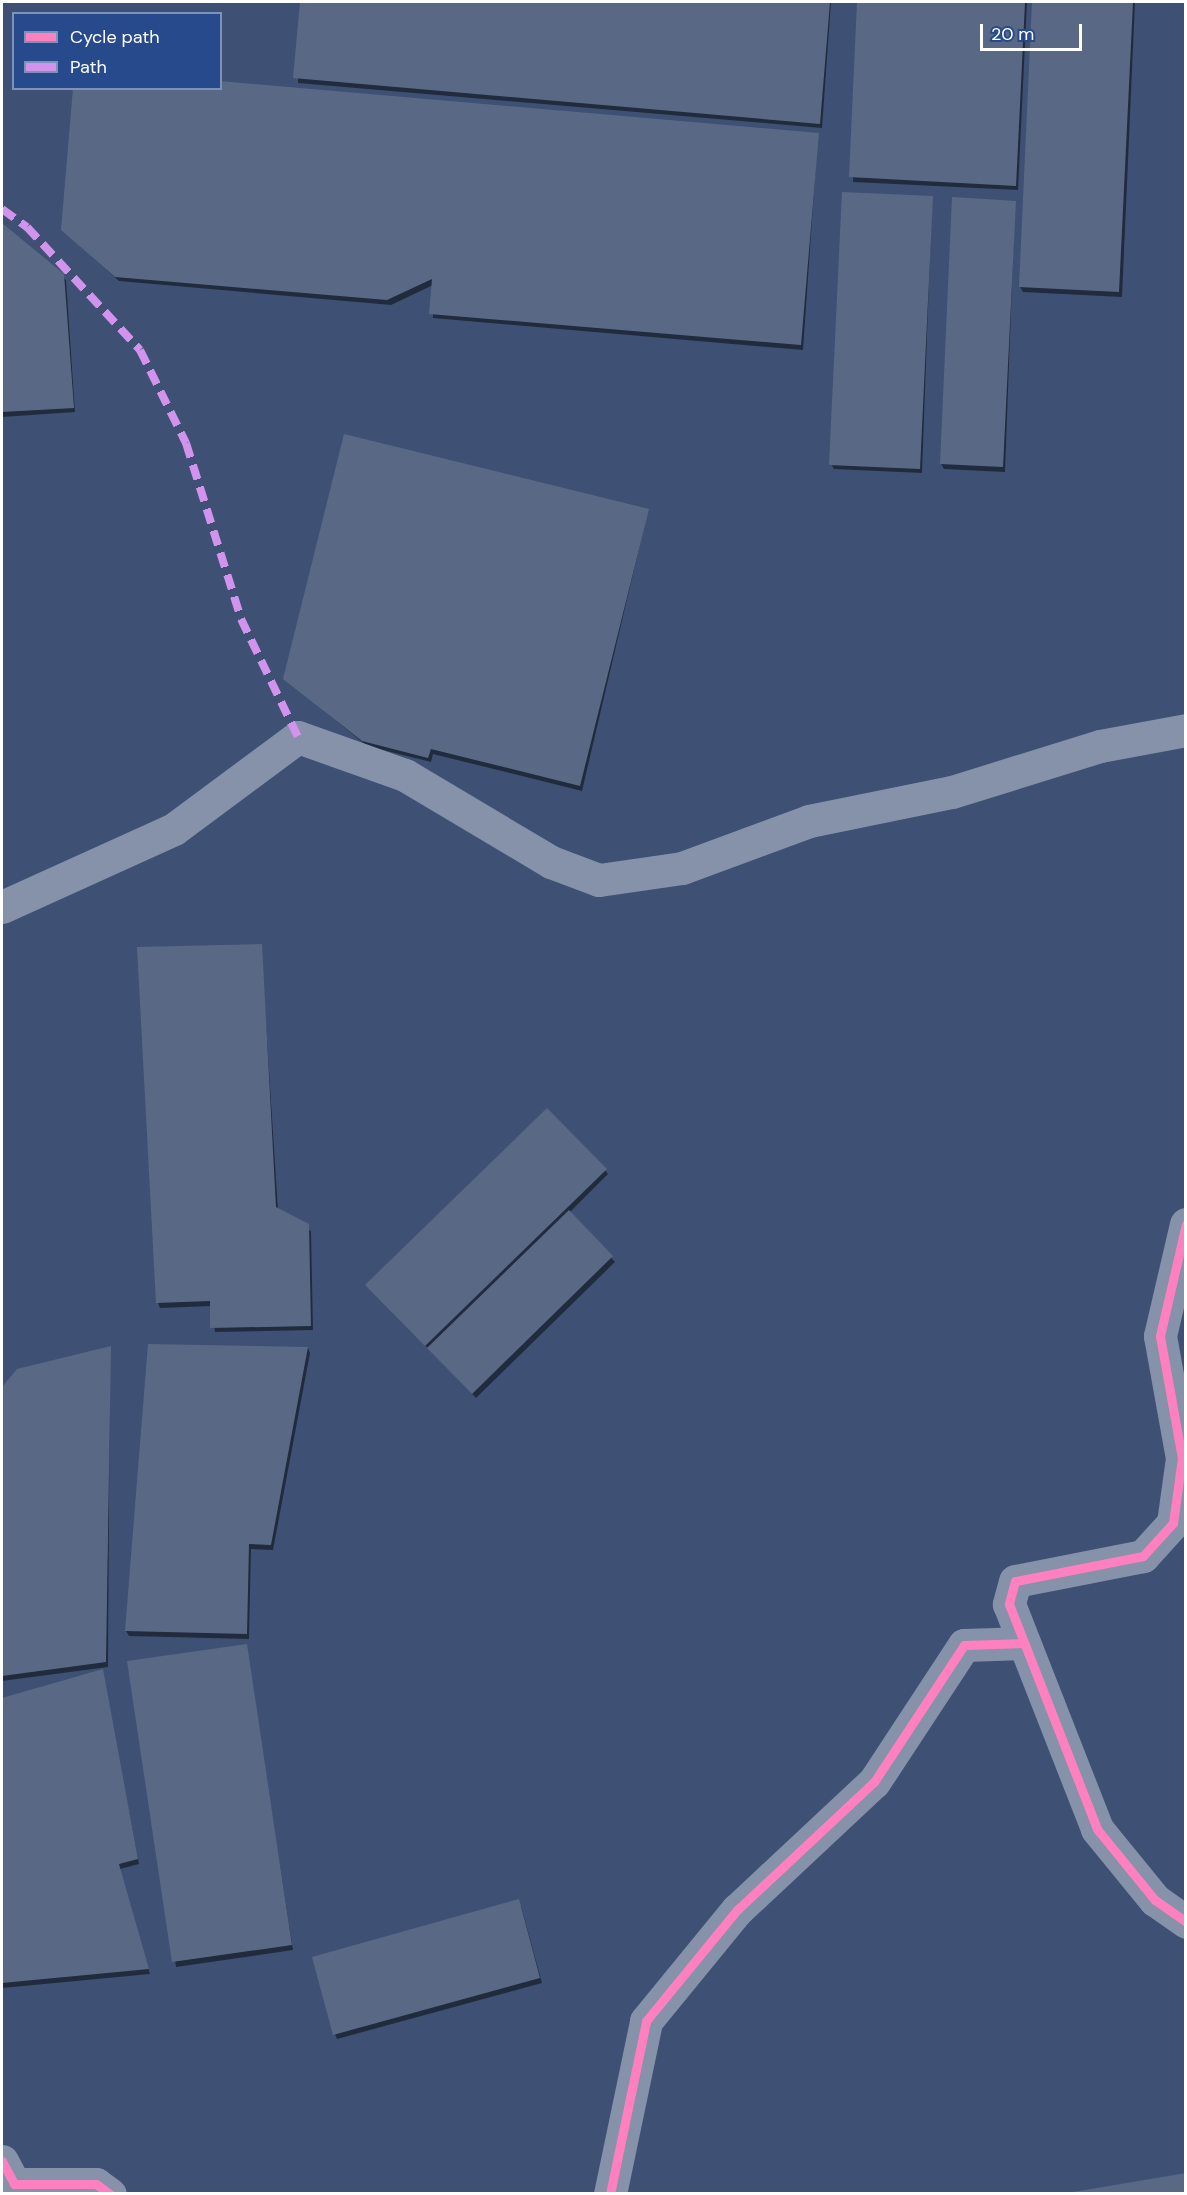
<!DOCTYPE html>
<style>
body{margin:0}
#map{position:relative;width:1187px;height:2195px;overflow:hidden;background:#3e5175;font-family:"DM Sans",sans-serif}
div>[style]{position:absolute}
.shadow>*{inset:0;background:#0007}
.building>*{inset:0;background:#596985}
.minor>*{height:33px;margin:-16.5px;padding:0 16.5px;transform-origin:16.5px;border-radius:16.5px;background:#8592a9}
.quiet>*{height:8px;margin-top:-4px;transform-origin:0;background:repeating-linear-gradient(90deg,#d193ec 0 15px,transparent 0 23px)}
.cycleway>*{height:9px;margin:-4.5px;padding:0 4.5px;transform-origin:4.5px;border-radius:4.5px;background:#ff80c0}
span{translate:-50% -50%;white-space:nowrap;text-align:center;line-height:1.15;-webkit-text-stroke:4.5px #274a8c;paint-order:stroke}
.frame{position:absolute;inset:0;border:3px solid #fff;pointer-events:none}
.legend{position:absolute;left:12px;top:12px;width:210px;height:78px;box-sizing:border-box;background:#274a8c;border:2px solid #7d92ba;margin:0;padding:8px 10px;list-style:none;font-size:18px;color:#fff}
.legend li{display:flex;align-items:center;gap:12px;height:30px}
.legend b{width:30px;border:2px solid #7d92ba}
.scale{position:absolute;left:980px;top:24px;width:102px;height:27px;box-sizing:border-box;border:3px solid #fff;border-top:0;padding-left:8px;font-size:18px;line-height:21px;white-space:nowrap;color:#fff;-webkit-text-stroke:4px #274a8c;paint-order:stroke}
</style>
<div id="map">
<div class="shadow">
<i style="clip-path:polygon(301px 2px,831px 2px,822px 128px,298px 83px)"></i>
<i style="clip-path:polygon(859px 2px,1027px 2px,1018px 190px,853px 182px)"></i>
<i style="clip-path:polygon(1034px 2px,1135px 2px,1122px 297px,1023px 292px,1020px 287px)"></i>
<i style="clip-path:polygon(818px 134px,803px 350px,433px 318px,433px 285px,391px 305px,119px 281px,62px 230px)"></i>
<i style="clip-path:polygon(932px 198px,922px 473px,834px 469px,831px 464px)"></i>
<i style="clip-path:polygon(1015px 202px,1005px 472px,944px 469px,941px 464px)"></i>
<i style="clip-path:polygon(2px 225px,66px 280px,75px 412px,2px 417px)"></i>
<i style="clip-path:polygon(648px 510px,582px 791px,433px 754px,431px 762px,367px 746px,285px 679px)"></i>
<i style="clip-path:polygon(261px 946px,278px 1210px,311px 1231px,313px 1330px,215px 1332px,212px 1306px,160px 1308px,158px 1303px)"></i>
<i style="clip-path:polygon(605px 1170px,608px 1174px,569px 1213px,615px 1262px,476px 1398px,367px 1285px)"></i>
<i style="clip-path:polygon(149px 1346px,308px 1348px,310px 1353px,273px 1550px,251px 1549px,249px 1639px,129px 1636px,126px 1631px)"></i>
<i style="clip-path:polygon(110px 1348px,108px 1667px,2px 1681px,2px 1389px,17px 1370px)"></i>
<i style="clip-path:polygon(246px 1645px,293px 1950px,176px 1967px,129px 1662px)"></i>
<i style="clip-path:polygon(102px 1671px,139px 1864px,120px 1869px,150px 1974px,2px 1988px,2px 1700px)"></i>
<i style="clip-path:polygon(521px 1906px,542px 1983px,337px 2039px,335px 2034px)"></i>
</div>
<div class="building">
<i style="clip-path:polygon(300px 2px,830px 2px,820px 124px,293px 78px)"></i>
<i style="clip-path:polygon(857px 2px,1025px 2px,1016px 186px,849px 177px)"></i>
<i style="clip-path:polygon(1032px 2px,1133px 2px,1119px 292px,1019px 287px)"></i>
<i style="clip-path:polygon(220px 81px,819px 133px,801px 345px,429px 314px,432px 279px,387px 300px,115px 277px,61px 230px,73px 88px,220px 88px)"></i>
<i style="clip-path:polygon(842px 192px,933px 196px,920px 469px,829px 465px)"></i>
<i style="clip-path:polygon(952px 197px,1016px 201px,1003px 467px,940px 464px)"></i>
<i style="clip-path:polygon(2px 223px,64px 274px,74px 408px,2px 412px)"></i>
<i style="clip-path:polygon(344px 434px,649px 509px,580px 786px,431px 749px,428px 758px,362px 741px,283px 679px)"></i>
<i style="clip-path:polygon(262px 944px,276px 1207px,309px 1224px,311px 1326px,210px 1328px,210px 1301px,156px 1303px,137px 947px)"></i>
<i style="clip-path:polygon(547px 1108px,607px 1169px,425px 1346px,365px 1285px)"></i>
<i style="clip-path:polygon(569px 1210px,613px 1256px,472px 1394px,427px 1348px)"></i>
<i style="clip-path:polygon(148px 1344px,308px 1347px,271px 1545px,249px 1544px,247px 1634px,125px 1631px)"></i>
<i style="clip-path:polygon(111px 1346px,106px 1662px,2px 1676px,2px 1387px,17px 1369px)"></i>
<i style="clip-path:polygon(247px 1644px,292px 1945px,172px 1962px,127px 1661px)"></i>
<i style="clip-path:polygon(103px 1669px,138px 1859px,119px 1864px,149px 1969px,2px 1983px,2px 1698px)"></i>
<i style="clip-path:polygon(519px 1899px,540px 1978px,333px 2035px,312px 1957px)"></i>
<i style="clip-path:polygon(1186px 2173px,1186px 2194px,1074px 2194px,1073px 2192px)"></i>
</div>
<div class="minor">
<i style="left:2px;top:907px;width:189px;rotate:-24.4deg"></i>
<i style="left:174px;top:829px;width:154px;rotate:-36.6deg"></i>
<i style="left:298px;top:737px;width:114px;rotate:19.6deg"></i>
<i style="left:405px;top:775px;width:170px;rotate:30.8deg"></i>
<i style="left:551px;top:862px;width:51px;rotate:20.6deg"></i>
<i style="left:599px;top:880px;width:84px;rotate:-8.2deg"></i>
<i style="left:682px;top:868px;width:135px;rotate:-20.3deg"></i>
<i style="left:809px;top:821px;width:146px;rotate:-11.5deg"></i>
<i style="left:952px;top:792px;width:155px;rotate:-17.3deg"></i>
<i style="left:1100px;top:746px;width:87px;rotate:-10.5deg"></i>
<i style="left:1186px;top:1224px;width:115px;rotate:103.1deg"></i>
<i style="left:1160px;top:1336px;width:124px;rotate:79.8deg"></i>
<i style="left:1182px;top:1458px;width:66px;rotate:97.9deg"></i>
<i style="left:1173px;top:1523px;width:45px;rotate:132.3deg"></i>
<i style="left:1143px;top:1556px;width:130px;rotate:168.9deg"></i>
<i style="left:1015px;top:1581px;width:24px;rotate:105deg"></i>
<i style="left:1009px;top:1604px;width:242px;rotate:68.6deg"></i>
<i style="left:1097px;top:1829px;width:92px;rotate:50.8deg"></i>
<i style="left:1155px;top:1900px;width:38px;rotate:35deg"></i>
<i style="left:2px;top:2161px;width:26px;rotate:62deg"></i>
<i style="left:14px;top:2184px;width:82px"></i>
<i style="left:96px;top:2184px;width:17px;rotate:36deg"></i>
<i style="left:610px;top:2194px;width:177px;rotate:-78.2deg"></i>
<i style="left:646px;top:2021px;width:144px;rotate:-50.7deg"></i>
<i style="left:737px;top:1910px;width:187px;rotate:-43.1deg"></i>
<i style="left:874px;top:1782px;width:164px;rotate:-56.7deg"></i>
<i style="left:964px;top:1645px;width:60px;rotate:-1.9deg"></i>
</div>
<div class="quiet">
<i style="left:2px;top:209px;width:31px;rotate:36deg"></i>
<i style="left:27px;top:227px;width:167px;rotate:47.4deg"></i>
<i style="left:140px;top:350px;width:104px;rotate:63.7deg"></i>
<i style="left:186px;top:443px;width:184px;rotate:72.6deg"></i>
<i style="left:241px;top:619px;width:131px;rotate:64.2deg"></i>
</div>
<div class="cycleway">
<i style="left:1186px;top:1224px;width:115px;rotate:103.1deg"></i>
<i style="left:1160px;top:1336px;width:124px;rotate:79.8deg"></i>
<i style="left:1182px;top:1458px;width:66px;rotate:97.9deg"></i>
<i style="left:1173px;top:1523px;width:45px;rotate:132.3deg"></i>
<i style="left:1143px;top:1556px;width:130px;rotate:168.9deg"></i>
<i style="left:1015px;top:1581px;width:24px;rotate:105deg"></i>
<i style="left:1009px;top:1604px;width:242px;rotate:68.6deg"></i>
<i style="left:1097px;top:1829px;width:92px;rotate:50.8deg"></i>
<i style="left:1155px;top:1900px;width:38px;rotate:35deg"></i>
<i style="left:2px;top:2161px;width:26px;rotate:62deg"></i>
<i style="left:14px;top:2184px;width:82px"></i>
<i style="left:96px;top:2184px;width:17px;rotate:36deg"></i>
<i style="left:610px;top:2194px;width:177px;rotate:-78.2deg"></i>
<i style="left:646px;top:2021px;width:144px;rotate:-50.7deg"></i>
<i style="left:737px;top:1910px;width:187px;rotate:-43.1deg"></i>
<i style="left:874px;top:1782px;width:164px;rotate:-56.7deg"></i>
<i style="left:964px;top:1645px;width:60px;rotate:-1.9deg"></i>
</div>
<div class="frame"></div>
<ul class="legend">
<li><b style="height:8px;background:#ff80c0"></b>Cycle path</li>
<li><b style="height:8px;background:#d193ec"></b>Path</li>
</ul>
<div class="scale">20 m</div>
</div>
